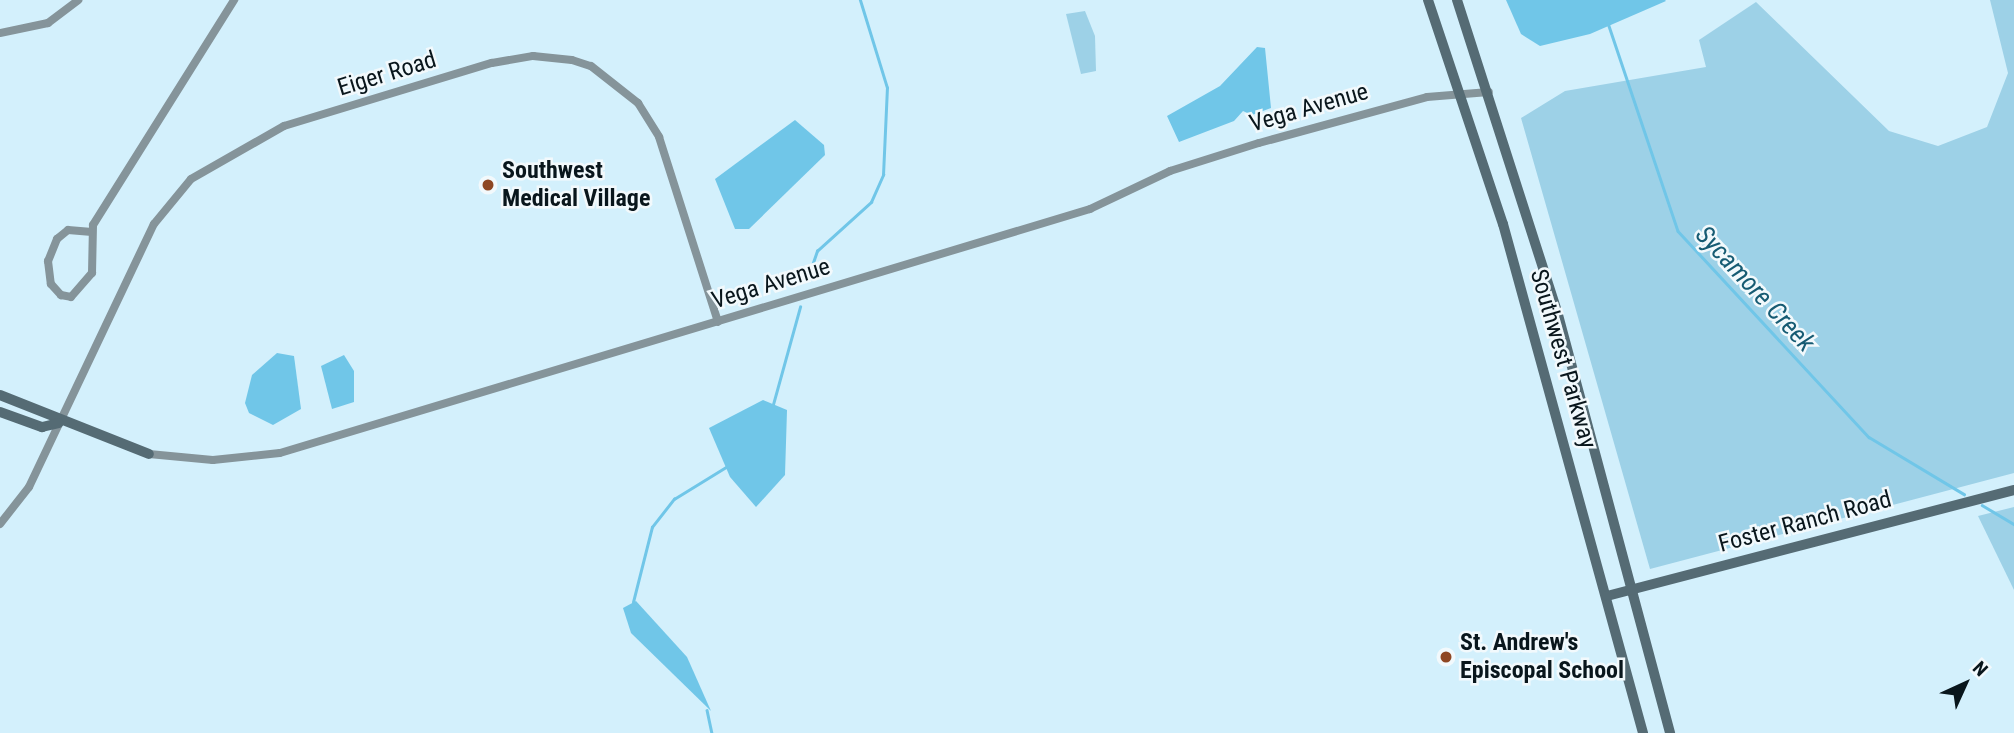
<!DOCTYPE html>
<style>
body{margin:0}
#map{position:relative;width:2014px;height:733px;overflow:hidden;background:#d3f0fc;font-family:"Roboto Condensed",sans-serif}
div>[style]{position:absolute}
.green>*{inset:0;background:#9dd1e7}
.water>*{inset:0;background:#70c6e8}
.stream>*{height:2.5px;margin:-1.25px;padding:0 1.25px;transform-origin:1.25px;border-radius:1.25px;background:#70c6e8}
.street>*{height:8px;margin:-4px;padding:0 4px;transform-origin:4px;border-radius:4px;background:#85949a}
.secondary>*{height:10px;margin:-5px;padding:0 5px;transform-origin:5px;border-radius:5px;background:#556b74}
.dots>*{width:19px;height:19px;translate:-50% -50%;box-sizing:border-box;border:4px solid #f2f9fc;border-radius:50%}
span{translate:-50% -50%;white-space:nowrap;text-align:center;line-height:1.15;-webkit-text-stroke:5px #f2f9fc;paint-order:stroke}
.street-label{font-size:24px;color:#09161c}
.poi-label{font-size:24px;color:#09161c;font-weight:700}
.left{translate:0 -50%;text-align:left}
.water-label{font-size:26px;color:#165b73;font-style:italic}
.north{position:absolute;left:1930px;top:649px;width:70px;height:70px;-webkit-text-stroke:5px #f2f9fc;paint-order:stroke;rotate:45deg;font-size:19px;font-weight:700;line-height:28px;text-align:center;color:#09161c}
.north::after{content:'';display:block;margin:auto;width:24px;height:32px;background:#09161c;clip-path:polygon(50% 0,100% 100%,50% 72%,0 100%)}
</style>
<div id="map">
<div class="green">
<i style="clip-path:polygon(1990px 0,2014px 0,2014px 473px,1650px 569px,1521px 118px,1565px 91px,1706px 67px,1699px 40px,1756px 2px,1889px 131px,1938px 146px,1987px 127px,2008px 73px)"></i>
<i style="clip-path:polygon(1085px 11px,1095px 36px,1096px 71px,1081px 74px,1066px 14px)"></i>
<i style="clip-path:polygon(2014px 507px,2014px 590px,1978px 516px)"></i>
</div>
<div class="water">
<i style="clip-path:polygon(1506px 0,1665px 0,1666px 1px,1590px 34px,1540px 46px,1521px 34px)"></i>
<i style="clip-path:polygon(1257px 47px,1265px 48px,1271px 108px,1252px 115px,1243px 111px,1234px 121px,1179px 142px,1167px 116px,1220px 86px)"></i>
<i style="clip-path:polygon(795px 120px,824px 145px,825px 155px,749px 229px,735px 229px,715px 179px)"></i>
<i style="clip-path:polygon(277px 353px,294px 356px,301px 409px,273px 425px,249px 413px,245px 403px,252px 375px)"></i>
<i style="clip-path:polygon(344px 355px,354px 371px,354px 402px,332px 409px,321px 366px)"></i>
<i style="clip-path:polygon(763px 400px,787px 410px,785px 475px,756px 507px,730px 477px,709px 428px)"></i>
<i style="clip-path:polygon(636px 601px,687px 657px,711px 711px,631px 633px,623px 608px)"></i>
</div>
<div class="stream">
<i style="left:1608px;top:23px;width:219px;rotate:71.4deg"></i>
<i style="left:1678px;top:231px;width:281px;rotate:47.2deg"></i>
<i style="left:1869px;top:437px;width:111px;rotate:31deg"></i>
<i style="left:807px;top:280px;width:31px;rotate:-71deg"></i>
<i style="left:817px;top:251px;width:73px;rotate:-42.2deg"></i>
<i style="left:871px;top:202px;width:30px;rotate:-66deg"></i>
<i style="left:883px;top:175px;width:87px;rotate:-87.4deg"></i>
<i style="left:887px;top:88px;width:92px;rotate:-107.1deg"></i>
<i style="left:772px;top:408px;width:105px;rotate:-74.5deg"></i>
<i style="left:1982px;top:505px;width:37px;rotate:31deg"></i>
<i style="left:633px;top:602px;width:77px;rotate:-75.8deg"></i>
<i style="left:652px;top:527px;width:36px;rotate:-52deg"></i>
<i style="left:674px;top:499px;width:61px;rotate:-31.6deg"></i>
<i style="left:707px;top:710px;width:24px;rotate:78deg"></i>
</div>
<div class="street">
<i style="left:0;top:33px;width:49px;rotate:-11.8deg"></i>
<i style="left:48px;top:23px;width:38px;rotate:-37deg"></i>
<i style="left:92px;top:232px;width:24px;rotate:-175deg"></i>
<i style="left:68px;top:230px;width:14px;rotate:141deg"></i>
<i style="left:57px;top:239px;width:24px;rotate:112deg"></i>
<i style="left:48px;top:261px;width:23px;rotate:83deg"></i>
<i style="left:51px;top:284px;width:15px;rotate:48deg"></i>
<i style="left:61px;top:295px;width:10px;rotate:11deg"></i>
<i style="left:71px;top:297px;width:32px;rotate:-49deg"></i>
<i style="left:92px;top:273px;width:48px;rotate:-88.8deg"></i>
<i style="left:93px;top:225px;width:266px;rotate:-57.9deg"></i>
<i style="left:149px;top:454px;width:64px;rotate:5.4deg"></i>
<i style="left:213px;top:460px;width:67px;rotate:-6deg"></i>
<i style="left:280px;top:453px;width:846px;rotate:-16.76deg"></i>
<i style="left:1090px;top:209px;width:89px;rotate:-25.4deg"></i>
<i style="left:1170px;top:171px;width:93px;rotate:-17.5deg"></i>
<i style="left:1259px;top:143px;width:174px;rotate:-15.3deg"></i>
<i style="left:1427px;top:97px;width:62px;rotate:-4.6deg"></i>
<i style="left:0;top:524px;width:47px;rotate:-51.9deg"></i>
<i style="left:29px;top:487px;width:291px;rotate:-64.6deg"></i>
<i style="left:154px;top:224px;width:58px;rotate:-50.6deg"></i>
<i style="left:191px;top:179px;width:107px;rotate:-29.7deg"></i>
<i style="left:284px;top:126px;width:217px;rotate:-16.9deg"></i>
<i style="left:492px;top:63px;width:42px;rotate:-9.7deg"></i>
<i style="left:533px;top:56px;width:39px;rotate:6deg"></i>
<i style="left:572px;top:60px;width:20px;rotate:18deg"></i>
<i style="left:591px;top:66px;width:60px;rotate:38.2deg"></i>
<i style="left:638px;top:103px;width:40px;rotate:58deg"></i>
<i style="left:659px;top:137px;width:194px;rotate:72.3deg"></i>
</div>
<div class="secondary">
<i style="left:1428px;top:0;width:236px;rotate:71.5deg"></i>
<i style="left:1503px;top:224px;width:528px;rotate:74.62deg"></i>
<i style="left:1457px;top:0;width:327px;rotate:72.2deg"></i>
<i style="left:1557px;top:311px;width:437px;rotate:75deg"></i>
<i style="left:0;top:395px;width:160px;rotate:21.6deg"></i>
<i style="left:0;top:412px;width:45px;rotate:19.7deg"></i>
<i style="left:42px;top:427px;width:17px;rotate:-13deg"></i>
<i style="left:1607px;top:596px;width:421px;rotate:-14.6deg"></i>
</div>
<div class="dots">
<i style="left:488px;top:185px;background:#8e4723"></i>
<i style="left:1446px;top:657px;background:#8e4723"></i>
</div>
<div class="street-label">
<span style="left:387px;top:74px;rotate:-17deg">Eiger Road</span>
<span style="left:1309px;top:108px;rotate:-16deg">Vega Avenue</span>
<span style="left:771px;top:284px;rotate:-17deg">Vega Avenue</span>
<span style="left:1563px;top:359px;rotate:74deg">Southwest Parkway</span>
<span style="left:1805px;top:522px;rotate:-15deg">Foster Ranch Road</span>
</div>
<div class="poi-label">
<span class="left" style="left:502px;top:185px">Southwest<br>Medical Village</span>
<span class="left" style="left:1460px;top:657px">St. Andrew's<br>Episcopal School</span>
</div>
<div class="water-label">
<span style="left:1755px;top:289px;rotate:47deg">Sycamore Creek</span>
</div>
<div class="north">N</div>
</div>
